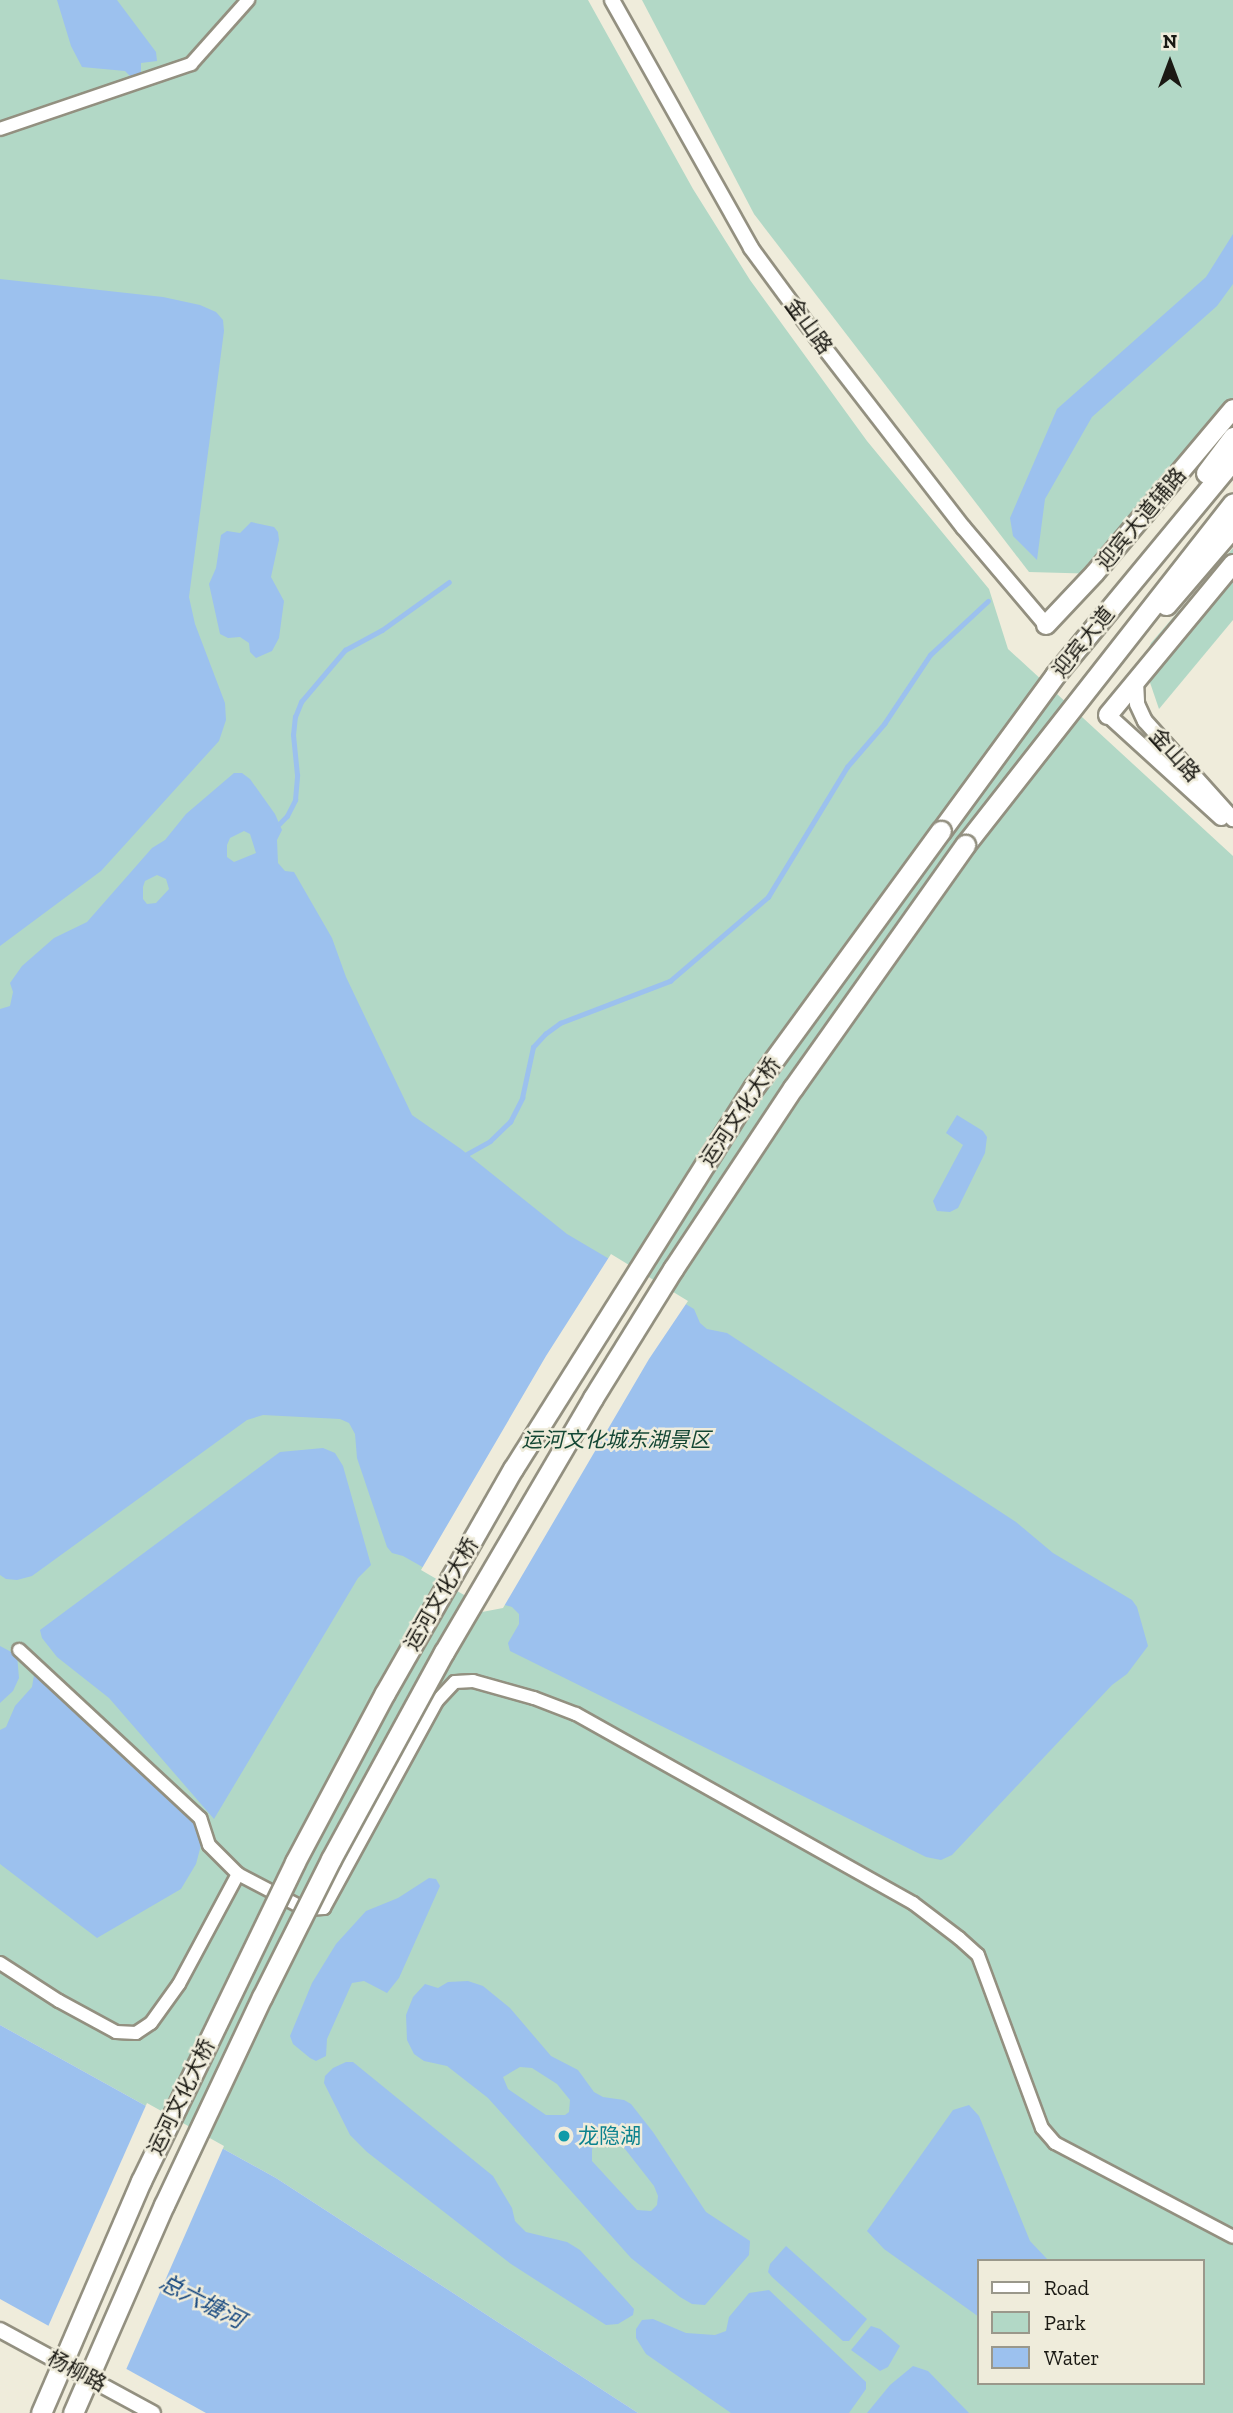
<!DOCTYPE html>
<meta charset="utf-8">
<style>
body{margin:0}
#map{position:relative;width:1233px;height:2413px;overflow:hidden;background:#efecdb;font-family:"Zilla Slab","Noto Sans SC",serif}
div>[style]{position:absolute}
.green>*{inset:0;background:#b2d8c6}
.water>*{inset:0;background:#9cc1ee}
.pier>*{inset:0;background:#efecdb}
.stream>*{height:4.5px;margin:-2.25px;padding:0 2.25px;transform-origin:2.25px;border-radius:2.25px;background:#9cc1ee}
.roads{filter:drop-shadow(2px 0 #939080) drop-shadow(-2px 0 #939080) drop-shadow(0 2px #939080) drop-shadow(0 -2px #939080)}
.minor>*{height:12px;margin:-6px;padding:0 6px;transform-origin:6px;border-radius:6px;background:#fff}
.tertiary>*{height:14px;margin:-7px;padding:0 7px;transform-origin:7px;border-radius:7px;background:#fff}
.primary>*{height:18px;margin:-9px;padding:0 9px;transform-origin:9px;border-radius:9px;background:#fff}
.trunk>*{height:19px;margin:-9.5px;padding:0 9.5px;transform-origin:9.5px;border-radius:9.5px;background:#fff}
.bridges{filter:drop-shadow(2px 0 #939080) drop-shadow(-2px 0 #939080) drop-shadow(0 2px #939080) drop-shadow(0 -2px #939080)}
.trunk-bridge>*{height:19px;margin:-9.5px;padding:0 9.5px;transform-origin:9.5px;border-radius:9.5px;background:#fff}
.dots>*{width:19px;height:19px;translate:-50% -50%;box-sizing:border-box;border:4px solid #efecdb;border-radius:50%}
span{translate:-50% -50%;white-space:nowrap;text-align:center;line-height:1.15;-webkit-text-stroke:5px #efecdb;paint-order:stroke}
.street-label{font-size:21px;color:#1b1a14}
.park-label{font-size:21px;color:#144734;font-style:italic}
.culture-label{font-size:21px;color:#0d838f}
.left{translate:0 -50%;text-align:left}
.water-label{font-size:23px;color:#184980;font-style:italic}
.legend{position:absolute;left:977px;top:2259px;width:228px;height:126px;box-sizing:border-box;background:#efecdb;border:2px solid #9a988b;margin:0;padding:9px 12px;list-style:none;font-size:21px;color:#1b1a14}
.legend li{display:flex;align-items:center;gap:14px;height:35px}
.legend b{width:35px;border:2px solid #9a988b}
.north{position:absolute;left:1135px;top:28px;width:70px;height:70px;-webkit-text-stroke:5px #efecdb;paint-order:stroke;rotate:0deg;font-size:19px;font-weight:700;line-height:28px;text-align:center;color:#1b1a14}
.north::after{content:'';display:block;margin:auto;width:24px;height:32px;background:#1b1a14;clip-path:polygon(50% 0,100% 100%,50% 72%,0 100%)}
</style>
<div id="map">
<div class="green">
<i style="clip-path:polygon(evenodd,0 0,588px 0,693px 189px,750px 280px,867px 441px,989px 589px,1008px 649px,1233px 856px,1233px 2413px,638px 2413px,276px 2178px,0 2025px,0 0,979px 2261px,1203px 2261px,1203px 2383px,979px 2383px,979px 2261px)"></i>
<i style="clip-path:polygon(642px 0,1233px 0,1233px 416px,1101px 574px,1029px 572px,754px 214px)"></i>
<i style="clip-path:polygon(1233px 548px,1233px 620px,1159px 709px,1143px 662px,1151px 643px)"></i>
</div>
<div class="water">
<i style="clip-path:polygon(57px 0,117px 0,156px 52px,157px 61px,141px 63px,141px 75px,131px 77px,125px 71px,82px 67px,71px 46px)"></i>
<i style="clip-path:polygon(1233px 234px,1233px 284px,1217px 306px,1092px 417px,1045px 499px,1037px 560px,1013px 536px,1010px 518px,1057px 409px,1206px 277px)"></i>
<i style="clip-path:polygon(0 279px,163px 297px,200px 305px,216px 312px,223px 320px,224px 331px,189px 597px,195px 624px,225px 703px,226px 720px,219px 741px,101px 871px,0 946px)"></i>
<i style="clip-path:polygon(251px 522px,274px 527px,278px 532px,279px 540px,271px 577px,284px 601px,279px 638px,272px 651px,256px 658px,250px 652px,249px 643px,240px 637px,228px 638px,220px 634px,209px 584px,216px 568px,221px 535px,227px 531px,240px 533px)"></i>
<i style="clip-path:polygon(evenodd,234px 773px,242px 773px,250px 779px,275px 814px,282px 830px,277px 840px,278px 863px,285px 871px,294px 872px,332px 938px,346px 977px,412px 1115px,461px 1149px,567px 1234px,694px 1309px,700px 1323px,707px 1329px,727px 1333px,1016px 1522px,1053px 1553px,1132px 1600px,1137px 1607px,1148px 1646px,1127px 1674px,1112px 1685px,952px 1855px,941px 1860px,926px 1857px,510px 1651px,508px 1643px,519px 1624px,519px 1614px,512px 1607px,474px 1596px,403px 1556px,392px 1553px,387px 1547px,357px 1458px,355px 1434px,349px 1423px,340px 1419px,263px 1415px,247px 1420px,32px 1576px,17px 1580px,6px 1579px,0 1575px,0 1009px,10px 1006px,13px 992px,10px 983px,22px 966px,54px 938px,87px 922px,152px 848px,165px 840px,186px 814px,234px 773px,244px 831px,250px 834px,256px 853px,234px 862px,227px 857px,227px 845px,230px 838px,244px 831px,234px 773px,157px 875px,166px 879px,169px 889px,156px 903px,147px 904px,143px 899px,143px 887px,145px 881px,157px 875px)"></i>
<i style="clip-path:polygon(957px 1115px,983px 1131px,987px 1137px,985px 1153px,958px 1208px,950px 1212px,937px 1211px,933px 1201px,963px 1145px,946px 1133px)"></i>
<i style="clip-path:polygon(323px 1448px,335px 1453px,343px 1466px,371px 1565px,358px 1578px,214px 1819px,109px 1698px,57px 1657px,42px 1638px,40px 1630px,280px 1452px)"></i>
<i style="clip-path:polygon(0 1646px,17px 1655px,19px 1678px,13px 1691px,0 1703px)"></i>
<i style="clip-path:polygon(43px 1671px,204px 1834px,196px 1864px,181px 1889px,97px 1938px,0 1864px,0 1730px,6px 1727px,15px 1706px,32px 1687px,34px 1675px)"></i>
<i style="clip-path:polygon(429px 1878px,436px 1879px,440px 1886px,399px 1978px,387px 1993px,364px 1981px,352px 1983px,327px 2039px,326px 2056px,316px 2061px,310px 2058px,293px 2044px,290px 2036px,312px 1983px,336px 1944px,366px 1911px,398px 1898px)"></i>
<i style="clip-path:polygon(evenodd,468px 1981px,483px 1986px,510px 2008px,551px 2056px,578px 2070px,594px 2092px,603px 2097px,624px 2100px,631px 2104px,653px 2132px,706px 2212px,750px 2241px,749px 2255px,705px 2305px,692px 2304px,680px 2297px,631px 2258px,488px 2098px,447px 2066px,424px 2061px,414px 2054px,407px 2040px,406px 2015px,413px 1997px,425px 1984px,438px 1988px,448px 1982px,468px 1981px,520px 2067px,532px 2068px,557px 2084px,570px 2100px,569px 2112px,565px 2115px,546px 2115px,508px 2089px,503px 2077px,520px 2067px,468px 1981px,618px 2140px,654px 2186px,658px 2196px,657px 2205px,651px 2211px,637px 2210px,592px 2161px,592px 2149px,596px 2145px,618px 2140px)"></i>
<i style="clip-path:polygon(0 2025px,276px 2178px,638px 2413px,206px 2413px,0 2299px)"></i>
<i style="clip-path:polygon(346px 2062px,353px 2062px,493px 2176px,512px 2208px,515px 2221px,526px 2232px,567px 2242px,580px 2250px,626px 2300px,634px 2309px,633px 2315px,618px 2324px,606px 2325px,511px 2264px,367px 2152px,350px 2135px,324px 2083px,325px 2076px,333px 2068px)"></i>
<i style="clip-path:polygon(969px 2105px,979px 2116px,1030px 2241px,1049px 2261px,979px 2261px,979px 2317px,884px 2249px,867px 2231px,953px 2110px)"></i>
<i style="clip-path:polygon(786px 2246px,867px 2319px,849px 2341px,843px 2341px,772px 2277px,768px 2272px,770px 2264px)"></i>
<i style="clip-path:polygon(769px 2290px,866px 2382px,866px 2389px,849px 2413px,731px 2413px,646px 2354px,636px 2338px,636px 2329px,642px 2320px,653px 2319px,686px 2333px,715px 2335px,726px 2331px,729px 2317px,749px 2293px)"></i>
<i style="clip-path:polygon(871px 2326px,880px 2329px,900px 2346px,888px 2367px,880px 2371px,851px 2350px)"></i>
<i style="clip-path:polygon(913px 2366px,928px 2371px,969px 2413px,867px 2413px,890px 2385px)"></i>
</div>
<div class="pier">
<i style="clip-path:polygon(611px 1254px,688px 1301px,649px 1359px,503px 1608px,482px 1612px,471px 1599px,421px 1570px,546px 1356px)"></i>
<i style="clip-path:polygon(147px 2103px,224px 2146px,125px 2372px,47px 2329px)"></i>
</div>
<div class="stream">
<i style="left:279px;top:824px;width:11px;rotate:-45deg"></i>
<i style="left:287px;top:816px;width:18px;rotate:-63deg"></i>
<i style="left:295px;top:800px;width:25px;rotate:-85deg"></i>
<i style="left:297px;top:775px;width:40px;rotate:-95.7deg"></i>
<i style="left:293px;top:735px;width:18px;rotate:-84deg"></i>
<i style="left:295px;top:717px;width:16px;rotate:-68deg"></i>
<i style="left:301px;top:702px;width:68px;rotate:-49.8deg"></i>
<i style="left:345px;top:650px;width:42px;rotate:-28.4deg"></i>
<i style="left:382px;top:630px;width:82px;rotate:-35.6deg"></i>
<i style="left:467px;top:1154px;width:26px;rotate:-29deg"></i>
<i style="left:490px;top:1141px;width:28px;rotate:-44deg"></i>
<i style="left:510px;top:1122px;width:27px;rotate:-63deg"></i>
<i style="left:522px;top:1098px;width:52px;rotate:-77.8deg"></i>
<i style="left:533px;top:1047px;width:18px;rotate:-47deg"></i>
<i style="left:545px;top:1034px;width:19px;rotate:-36deg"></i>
<i style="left:560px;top:1023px;width:118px;rotate:-20.9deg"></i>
<i style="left:670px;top:981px;width:129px;rotate:-40.6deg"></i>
<i style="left:768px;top:897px;width:152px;rotate:-58.7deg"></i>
<i style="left:847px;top:767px;width:57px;rotate:-49.3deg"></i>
<i style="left:884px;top:724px;width:83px;rotate:-56.3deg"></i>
<i style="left:930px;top:655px;width:79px;rotate:-43deg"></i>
</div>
<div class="roads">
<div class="minor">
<i style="left:0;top:129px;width:202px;rotate:-18.8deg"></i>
<i style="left:191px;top:64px;width:86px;rotate:-48.3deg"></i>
<i style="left:238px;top:1874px;width:76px;rotate:27.6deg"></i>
<i style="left:305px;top:1909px;width:19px;rotate:-3deg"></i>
<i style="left:324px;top:1908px;width:236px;rotate:-61.4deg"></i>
<i style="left:437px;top:1701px;width:26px;rotate:-47deg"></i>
<i style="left:455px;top:1682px;width:18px;rotate:-3deg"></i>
<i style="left:473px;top:1681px;width:63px;rotate:15.6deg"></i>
<i style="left:534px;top:1698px;width:45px;rotate:20.9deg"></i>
<i style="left:576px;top:1714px;width:386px;rotate:29.3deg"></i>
<i style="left:913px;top:1903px;width:58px;rotate:37.3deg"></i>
<i style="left:959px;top:1938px;width:25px;rotate:42deg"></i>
<i style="left:978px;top:1955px;width:184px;rotate:69.7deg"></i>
<i style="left:1042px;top:2128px;width:20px;rotate:49deg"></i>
<i style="left:1055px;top:2143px;width:201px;rotate:27.8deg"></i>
<i style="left:0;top:1963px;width:70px;rotate:32.8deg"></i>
<i style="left:59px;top:2001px;width:65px;rotate:28.5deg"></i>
<i style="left:116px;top:2032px;width:20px;rotate:3deg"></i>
<i style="left:136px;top:2033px;width:18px;rotate:-34deg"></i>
<i style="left:151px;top:2023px;width:48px;rotate:-54.3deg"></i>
<i style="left:179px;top:1984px;width:125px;rotate:-61.8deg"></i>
<i style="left:238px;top:1874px;width:41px;rotate:-135deg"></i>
<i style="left:209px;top:1845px;width:28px;rotate:-108deg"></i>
<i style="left:200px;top:1818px;width:247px;rotate:-137.1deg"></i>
</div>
<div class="tertiary">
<i style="left:612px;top:0;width:284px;rotate:60.7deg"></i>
<i style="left:751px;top:248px;width:122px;rotate:53.7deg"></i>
<i style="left:823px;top:346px;width:229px;rotate:52.3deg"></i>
<i style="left:963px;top:527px;width:128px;rotate:49.7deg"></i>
<i style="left:1136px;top:682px;width:22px;rotate:87deg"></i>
<i style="left:1137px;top:704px;width:19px;rotate:65deg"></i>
<i style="left:1145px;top:721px;width:132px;rotate:48.1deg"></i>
<i style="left:1108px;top:715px;width:153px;rotate:42.3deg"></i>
<i style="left:0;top:2330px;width:174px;rotate:28.5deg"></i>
</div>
<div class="primary">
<i style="left:1046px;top:625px;width:71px;rotate:-46.7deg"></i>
<i style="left:1095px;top:573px;width:214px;rotate:-49.9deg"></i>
<i style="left:1108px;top:715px;width:196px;rotate:-50.4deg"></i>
</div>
<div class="trunk">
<i style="left:1206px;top:473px;width:45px;rotate:-53.1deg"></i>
<i style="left:1166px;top:605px;width:103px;rotate:-49.3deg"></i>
<i style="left:941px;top:831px;width:193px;rotate:-53.8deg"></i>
<i style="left:1055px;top:675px;width:279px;rotate:-50.4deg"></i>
<i style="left:965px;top:845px;width:434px;rotate:-51.9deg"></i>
</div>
</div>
<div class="bridges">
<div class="trunk-bridge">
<i style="left:41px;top:2413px;width:253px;rotate:-66.7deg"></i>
<i style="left:141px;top:2181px;width:354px;rotate:-64.2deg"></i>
<i style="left:295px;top:1862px;width:191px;rotate:-62deg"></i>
<i style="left:385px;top:1693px;width:258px;rotate:-60.3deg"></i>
<i style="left:513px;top:1469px;width:452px;rotate:-57.8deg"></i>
<i style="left:754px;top:1087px;width:317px;rotate:-53.9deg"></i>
<i style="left:73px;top:2413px;width:227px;rotate:-66.4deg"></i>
<i style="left:164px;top:2205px;width:230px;rotate:-64.8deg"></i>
<i style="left:262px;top:1997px;width:154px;rotate:-63.4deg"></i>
<i style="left:331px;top:1859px;width:236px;rotate:-61.4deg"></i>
<i style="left:444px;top:1652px;width:294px;rotate:-59.6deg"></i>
<i style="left:593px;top:1398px;width:152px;rotate:-58.2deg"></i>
<i style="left:673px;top:1269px;width:217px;rotate:-56.5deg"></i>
<i style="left:793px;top:1088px;width:298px;rotate:-54.7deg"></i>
</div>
</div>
<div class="dots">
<i style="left:564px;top:2136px;background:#0f9aa8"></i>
</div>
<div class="street-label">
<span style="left:809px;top:326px;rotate:54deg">金山路</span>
<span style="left:1141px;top:519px;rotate:-50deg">迎宾大道辅路</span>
<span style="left:1083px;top:642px;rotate:-51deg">迎宾大道</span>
<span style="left:1175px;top:755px;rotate:48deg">金山路</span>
<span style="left:740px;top:1112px;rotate:-56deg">运河文化大桥</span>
<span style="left:441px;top:1594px;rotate:-60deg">运河文化大桥</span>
<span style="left:181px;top:2097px;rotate:-64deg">运河文化大桥</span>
<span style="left:77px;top:2371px;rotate:28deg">杨柳路</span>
</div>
<div class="park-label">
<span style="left:616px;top:1440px">运河文化城东湖景区</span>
</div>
<div class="culture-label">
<span class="left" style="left:578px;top:2136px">龙隐湖</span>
</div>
<div class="water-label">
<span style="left:202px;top:2301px;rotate:27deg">总六塘河</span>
</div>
<ul class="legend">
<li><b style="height:9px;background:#fff"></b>Road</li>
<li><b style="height:19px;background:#b2d8c6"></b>Park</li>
<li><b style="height:19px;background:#9cc1ee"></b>Water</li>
</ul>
<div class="north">N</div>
</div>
